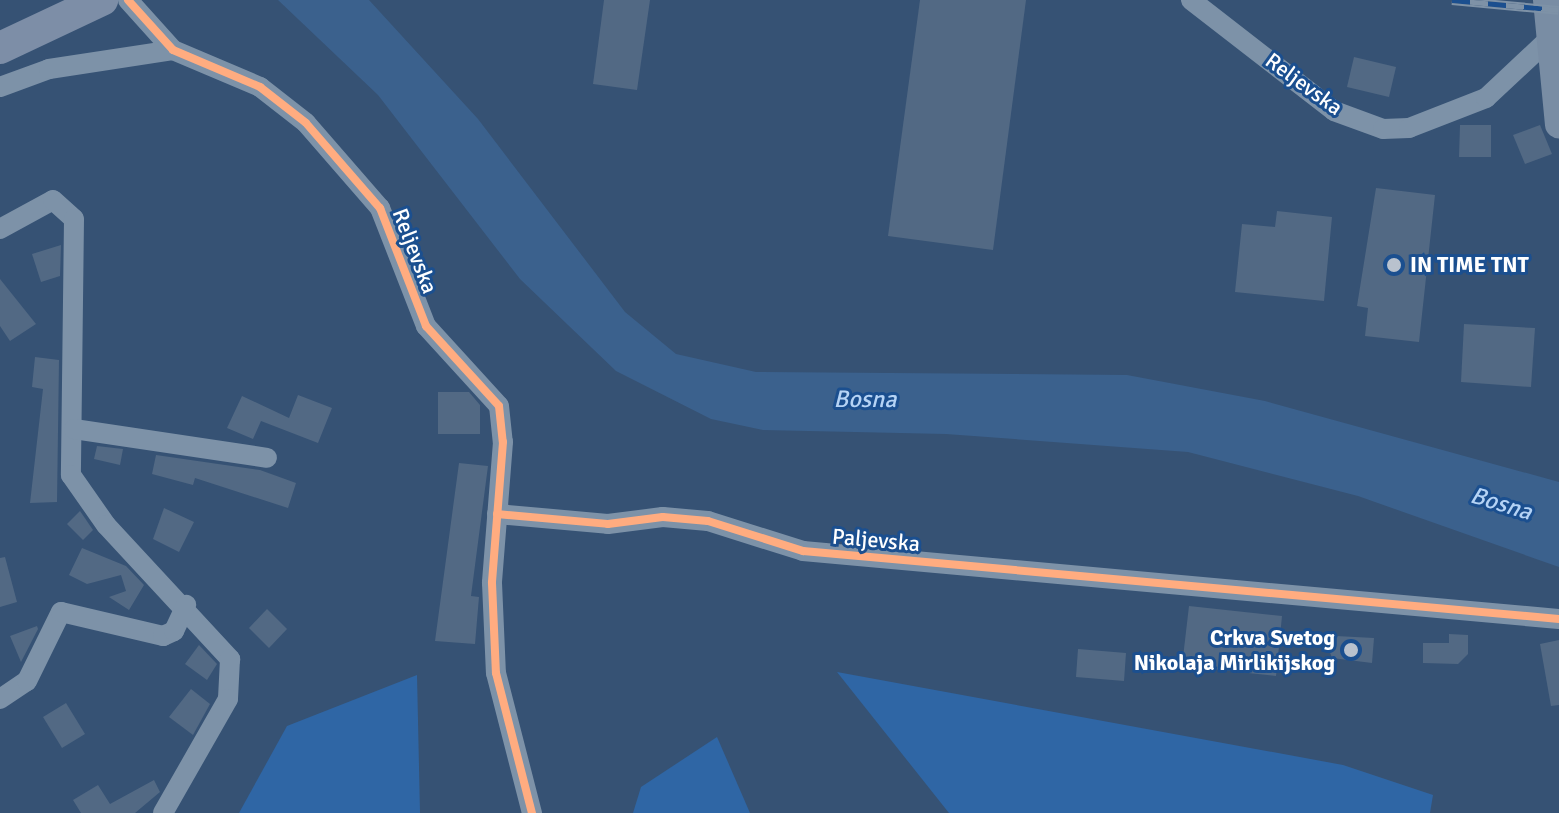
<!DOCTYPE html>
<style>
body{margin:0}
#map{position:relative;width:1559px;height:813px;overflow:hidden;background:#365274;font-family:Signika,sans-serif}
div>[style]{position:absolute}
.green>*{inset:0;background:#2f66a5}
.water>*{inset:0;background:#3b618d}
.building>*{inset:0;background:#526984}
.street>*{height:20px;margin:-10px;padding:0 10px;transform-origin:10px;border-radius:10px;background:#7d92a8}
.secondary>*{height:28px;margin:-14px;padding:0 14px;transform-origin:14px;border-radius:14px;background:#798da4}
.primary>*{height:32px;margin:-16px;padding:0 16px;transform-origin:16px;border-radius:16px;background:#7d8ea7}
.rail>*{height:9px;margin-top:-4.5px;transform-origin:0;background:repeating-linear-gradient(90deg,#1b4f8f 0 18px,#7e92a7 0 36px);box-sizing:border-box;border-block:2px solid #7e92a7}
.cycleway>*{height:8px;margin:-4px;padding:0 4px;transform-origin:4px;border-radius:4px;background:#ffac80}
.dots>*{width:22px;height:22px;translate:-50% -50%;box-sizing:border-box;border:4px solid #1b4f8f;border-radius:50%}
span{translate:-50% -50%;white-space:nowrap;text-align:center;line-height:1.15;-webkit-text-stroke:6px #1b4f8f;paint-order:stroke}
.street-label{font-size:22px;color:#fff}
.poi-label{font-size:22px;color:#fff;font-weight:700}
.left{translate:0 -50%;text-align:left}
.right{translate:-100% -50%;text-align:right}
.water-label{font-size:24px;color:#b5d3f5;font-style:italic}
</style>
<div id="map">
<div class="green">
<i style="clip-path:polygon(837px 672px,1343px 765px,1433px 795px,1430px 813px,949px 813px)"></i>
<i style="clip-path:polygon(417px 675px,420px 813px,239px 813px,287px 726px)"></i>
<i style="clip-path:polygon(717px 737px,750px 813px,633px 813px,641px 787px)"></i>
</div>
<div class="water">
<i style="clip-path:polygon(278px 0,369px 0,478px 119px,625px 312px,676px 354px,756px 372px,1127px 375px,1265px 401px,1559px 482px,1559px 567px,1358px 496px,1188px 452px,946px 434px,763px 430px,711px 419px,616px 371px,520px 279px,378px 95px)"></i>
</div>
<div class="building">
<i style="clip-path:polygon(604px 0,650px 0,637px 90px,593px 84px)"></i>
<i style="clip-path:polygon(920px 0,1026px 0,993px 250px,888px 236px)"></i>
<i style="clip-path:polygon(1354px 57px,1396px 67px,1389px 97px,1347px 87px)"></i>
<i style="clip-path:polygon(1460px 125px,1491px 125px,1491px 157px,1459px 157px)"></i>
<i style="clip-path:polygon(1540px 125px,1552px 154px,1525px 164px,1513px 135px)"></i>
<i style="clip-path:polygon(1376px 188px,1435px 195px,1419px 342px,1365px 336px,1368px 308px,1357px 306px)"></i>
<i style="clip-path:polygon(1277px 211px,1332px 217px,1324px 301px,1235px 292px,1242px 224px,1275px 227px)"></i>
<i style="clip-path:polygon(61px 245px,60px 276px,41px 282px,32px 254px)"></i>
<i style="clip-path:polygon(0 279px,36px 324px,10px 341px,0 326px)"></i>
<i style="clip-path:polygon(1464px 324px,1535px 328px,1531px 387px,1461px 382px)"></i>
<i style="clip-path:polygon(35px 357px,59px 360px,57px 502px,30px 503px,43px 389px,32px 387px)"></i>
<i style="clip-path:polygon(438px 392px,469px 392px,480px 405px,480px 434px,438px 434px)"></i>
<i style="clip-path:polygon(298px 395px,332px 408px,318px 443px,261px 421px,253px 439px,227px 428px,242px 396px,289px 418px)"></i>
<i style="clip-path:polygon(97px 446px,123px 449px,120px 465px,94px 459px)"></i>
<i style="clip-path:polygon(156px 455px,260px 470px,296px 483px,288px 508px,195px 478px,193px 485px,152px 474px)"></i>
<i style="clip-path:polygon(459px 463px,488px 466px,471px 596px,479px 597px,475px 644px,435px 641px)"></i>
<i style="clip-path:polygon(164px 508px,194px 522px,179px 552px,153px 539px)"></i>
<i style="clip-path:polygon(80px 511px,93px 530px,83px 540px,67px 524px)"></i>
<i style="clip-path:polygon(82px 548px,126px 566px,144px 585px,129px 610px,109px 597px,126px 591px,121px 575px,87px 584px,69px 575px)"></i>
<i style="clip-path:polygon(5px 557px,17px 602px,0 607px,0 558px)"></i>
<i style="clip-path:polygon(1189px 606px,1282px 616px,1276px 676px,1182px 666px)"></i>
<i style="clip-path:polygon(267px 609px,287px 629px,269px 648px,249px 628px)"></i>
<i style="clip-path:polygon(37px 626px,38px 629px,21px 662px,10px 636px)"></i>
<i style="clip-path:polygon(1449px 634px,1468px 635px,1468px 654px,1458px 664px,1423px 663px,1423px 643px,1449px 643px)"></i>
<i style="clip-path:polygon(1336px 636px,1374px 638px,1372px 663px,1332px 658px,1327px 644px)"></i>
<i style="clip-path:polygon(1559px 640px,1559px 705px,1551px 706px,1540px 644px)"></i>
<i style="clip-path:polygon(199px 645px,217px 664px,207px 680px,185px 664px)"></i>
<i style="clip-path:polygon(1078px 649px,1126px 653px,1124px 681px,1076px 677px)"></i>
<i style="clip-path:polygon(191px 689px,210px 704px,193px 735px,169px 717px)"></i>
<i style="clip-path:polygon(66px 703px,85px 734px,62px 748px,43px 717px)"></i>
<i style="clip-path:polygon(154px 780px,160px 792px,135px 813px,81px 813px,73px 800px,98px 785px,110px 804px)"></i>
</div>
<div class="street">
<i style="left:128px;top:0;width:67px;rotate:48deg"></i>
<i style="left:173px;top:50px;width:95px;rotate:23deg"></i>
<i style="left:260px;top:87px;width:58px;rotate:38deg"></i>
<i style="left:306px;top:123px;width:113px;rotate:49deg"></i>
<i style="left:380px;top:208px;width:127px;rotate:68.7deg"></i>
<i style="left:426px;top:326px;width:108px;rotate:47.6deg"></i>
<i style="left:499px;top:406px;width:36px;rotate:84deg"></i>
<i style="left:503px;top:442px;width:141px;rotate:94.5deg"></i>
<i style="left:492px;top:583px;width:90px;rotate:87.5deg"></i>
<i style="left:496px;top:673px;width:145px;rotate:75.6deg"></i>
<i style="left:1191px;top:0;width:181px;rotate:37.8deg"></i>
<i style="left:1334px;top:111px;width:52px;rotate:20.2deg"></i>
<i style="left:1383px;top:129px;width:26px;rotate:-2deg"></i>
<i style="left:1409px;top:128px;width:83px;rotate:-21.3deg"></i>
<i style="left:1486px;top:98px;width:85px;rotate:-43.1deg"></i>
<i style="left:0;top:87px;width:52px;rotate:-20.2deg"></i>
<i style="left:49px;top:69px;width:125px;rotate:-8.7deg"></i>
<i style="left:0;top:229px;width:60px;rotate:-28.7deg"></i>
<i style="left:53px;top:200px;width:28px;rotate:42deg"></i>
<i style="left:74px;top:219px;width:256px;rotate:90.7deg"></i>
<i style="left:71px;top:475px;width:61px;rotate:55deg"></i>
<i style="left:106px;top:525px;width:183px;rotate:47.2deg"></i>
<i style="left:230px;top:659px;width:40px;rotate:92.9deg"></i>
<i style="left:228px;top:699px;width:131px;rotate:119.7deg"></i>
<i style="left:74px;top:429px;width:195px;rotate:8.5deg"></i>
<i style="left:497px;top:514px;width:111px;rotate:5.1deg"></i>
<i style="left:608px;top:524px;width:55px;rotate:-7.3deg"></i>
<i style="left:663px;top:517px;width:45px;rotate:5.1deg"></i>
<i style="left:708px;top:521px;width:100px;rotate:17.5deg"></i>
<i style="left:803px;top:551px;width:759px;rotate:5.14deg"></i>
<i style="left:0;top:699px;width:32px;rotate:-34deg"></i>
<i style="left:27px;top:681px;width:77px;rotate:-63.8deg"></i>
<i style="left:61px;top:612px;width:105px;rotate:13.2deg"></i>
<i style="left:163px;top:636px;width:12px;rotate:-24deg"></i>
<i style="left:174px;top:631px;width:29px;rotate:-65deg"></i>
</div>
<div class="secondary">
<i style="left:1547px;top:0;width:125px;rotate:84.5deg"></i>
</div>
<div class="primary">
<i style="left:0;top:48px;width:113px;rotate:-25.2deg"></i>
</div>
<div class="rail">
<i style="left:1452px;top:0;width:107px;rotate:5.3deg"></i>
</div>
<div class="cycleway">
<i style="left:128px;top:0;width:67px;rotate:48deg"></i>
<i style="left:173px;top:50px;width:95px;rotate:23deg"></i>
<i style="left:260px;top:87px;width:58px;rotate:38deg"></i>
<i style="left:306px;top:123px;width:113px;rotate:49deg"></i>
<i style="left:380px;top:208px;width:127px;rotate:68.7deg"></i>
<i style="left:426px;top:326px;width:108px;rotate:47.6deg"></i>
<i style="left:499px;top:406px;width:36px;rotate:84deg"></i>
<i style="left:503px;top:442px;width:141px;rotate:94.5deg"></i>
<i style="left:492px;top:583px;width:90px;rotate:87.5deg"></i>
<i style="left:496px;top:673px;width:145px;rotate:75.6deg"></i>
<i style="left:497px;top:514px;width:111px;rotate:5.1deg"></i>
<i style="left:608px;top:524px;width:55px;rotate:-7.3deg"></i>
<i style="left:663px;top:517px;width:45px;rotate:5.1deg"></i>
<i style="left:708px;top:521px;width:100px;rotate:17.5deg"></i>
<i style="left:803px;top:551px;width:759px;rotate:5.14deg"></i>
</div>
<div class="dots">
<i style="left:1394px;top:265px;background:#b9c2ce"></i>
<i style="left:1351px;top:650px;background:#b9c2ce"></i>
</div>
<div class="street-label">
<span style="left:1304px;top:84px;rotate:36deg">Reljevska</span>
<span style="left:415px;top:251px;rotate:69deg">Reljevska</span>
<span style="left:876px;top:540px;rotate:5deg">Paljevska</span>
</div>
<div class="poi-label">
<span class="left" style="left:1410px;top:265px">IN TIME TNT</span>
<span class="right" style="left:1335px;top:650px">Crkva Svetog<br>Nikolaja Mirlikijskog</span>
</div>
<div class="water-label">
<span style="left:865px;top:400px">Bosna</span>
<span style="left:1501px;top:504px;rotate:17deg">Bosna</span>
</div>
</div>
